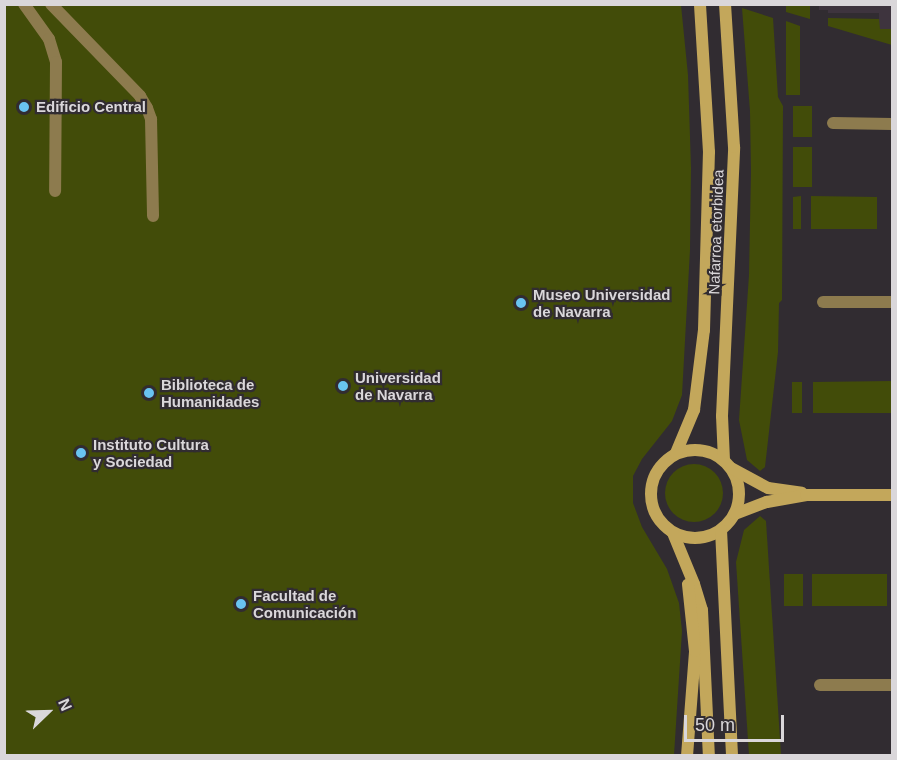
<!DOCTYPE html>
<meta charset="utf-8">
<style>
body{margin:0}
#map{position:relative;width:897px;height:760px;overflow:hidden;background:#312c31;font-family:Arial,sans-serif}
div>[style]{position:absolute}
.built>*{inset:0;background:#3e343e}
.green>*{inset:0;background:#424c09}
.round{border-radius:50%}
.street>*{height:12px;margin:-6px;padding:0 6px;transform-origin:6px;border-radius:6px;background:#8d7b4e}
.secondary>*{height:12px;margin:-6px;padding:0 6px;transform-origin:6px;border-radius:6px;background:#c3a75b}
.secondary>.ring{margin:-6px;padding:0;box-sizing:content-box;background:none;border:12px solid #c3a75b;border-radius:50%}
.dots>*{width:16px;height:16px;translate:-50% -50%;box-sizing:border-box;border:3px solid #312c31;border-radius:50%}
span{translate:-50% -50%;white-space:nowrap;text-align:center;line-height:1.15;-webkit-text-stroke:4.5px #312c31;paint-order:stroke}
.poi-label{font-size:15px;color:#dad7da;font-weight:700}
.left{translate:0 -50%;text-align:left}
.street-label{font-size:15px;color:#dad7da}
.frame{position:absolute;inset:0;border:6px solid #dad7da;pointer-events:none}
.north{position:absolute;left:18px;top:682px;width:60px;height:60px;-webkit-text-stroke:4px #312c31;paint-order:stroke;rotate:67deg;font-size:16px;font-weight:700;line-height:24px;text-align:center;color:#dad7da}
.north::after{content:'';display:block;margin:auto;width:21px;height:27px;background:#dad7da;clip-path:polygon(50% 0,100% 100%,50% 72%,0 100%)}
.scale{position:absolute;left:684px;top:715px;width:100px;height:27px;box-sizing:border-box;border:3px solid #dad7da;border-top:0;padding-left:8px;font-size:18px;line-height:21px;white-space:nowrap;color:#dad7da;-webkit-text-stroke:4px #312c31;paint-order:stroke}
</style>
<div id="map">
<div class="built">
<i style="clip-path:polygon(819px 5px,892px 5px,892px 29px,879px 29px,879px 13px,828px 13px,828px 10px,819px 10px)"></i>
</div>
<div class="green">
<i style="clip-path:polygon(4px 5px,681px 5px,688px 75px,691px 168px,690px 250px,682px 395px,672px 421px,642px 459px,633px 476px,633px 503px,642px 527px,667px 569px,679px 603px,682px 631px,674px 755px,5px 755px)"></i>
<i style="clip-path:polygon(786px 5px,810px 5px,810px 19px,786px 12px)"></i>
<i style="clip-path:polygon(742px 8px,773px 18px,778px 97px,783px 106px,782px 300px,779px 303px,778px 352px,765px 467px,760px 471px,747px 460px,739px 420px,749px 275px,751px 172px,750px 111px)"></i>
<i style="clip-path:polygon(828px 18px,879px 19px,880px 29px,892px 29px,892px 45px,828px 26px)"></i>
<i style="clip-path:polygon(786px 21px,800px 26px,800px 95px,786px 95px)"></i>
<i style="clip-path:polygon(793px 106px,812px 106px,812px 137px,793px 137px)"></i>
<i style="clip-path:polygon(793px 147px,812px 147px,812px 187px,793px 187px)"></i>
<i style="clip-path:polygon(801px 196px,801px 229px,793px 229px,793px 197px)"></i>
<i style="clip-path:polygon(811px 196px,877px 197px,877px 229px,811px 229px)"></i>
<i style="clip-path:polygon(892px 381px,892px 413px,813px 413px,813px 382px)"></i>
<i style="clip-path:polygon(792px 382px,802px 382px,802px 413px,792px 413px)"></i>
<i class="round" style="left:665px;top:464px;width:58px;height:58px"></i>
<i style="clip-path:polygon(760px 516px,766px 521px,781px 755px,749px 755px,736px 562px,744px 530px)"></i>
<i style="clip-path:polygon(784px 574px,803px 574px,803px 606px,784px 606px)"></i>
<i style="clip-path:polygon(812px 574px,887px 574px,887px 606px,812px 606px)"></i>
</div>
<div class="street">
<i style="left:24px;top:4px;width:43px;rotate:54.5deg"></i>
<i style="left:49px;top:39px;width:24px;rotate:73deg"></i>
<i style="left:56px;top:62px;width:129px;rotate:90.4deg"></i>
<i style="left:51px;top:4px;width:128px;rotate:45.9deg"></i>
<i style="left:140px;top:96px;width:14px;rotate:60deg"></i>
<i style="left:147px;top:108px;width:12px;rotate:70deg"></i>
<i style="left:151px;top:119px;width:97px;rotate:88.8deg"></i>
<i style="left:833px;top:123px;width:59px;rotate:1deg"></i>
<i style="left:823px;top:302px;width:69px"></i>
<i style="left:820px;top:685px;width:72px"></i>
</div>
<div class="secondary">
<i class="ring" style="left:651px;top:450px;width:76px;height:76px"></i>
<i style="left:676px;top:453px;width:47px;rotate:-67.3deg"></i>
<i style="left:694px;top:410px;width:81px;rotate:-82.9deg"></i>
<i style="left:704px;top:330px;width:178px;rotate:-88.4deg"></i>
<i style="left:709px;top:152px;width:148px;rotate:-93.5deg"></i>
<i style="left:724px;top:460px;width:44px;rotate:-92.6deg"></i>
<i style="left:722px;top:416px;width:269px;rotate:-87.4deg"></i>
<i style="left:734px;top:147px;width:143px;rotate:-93.6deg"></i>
<i style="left:731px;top:468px;width:42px;rotate:28.4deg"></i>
<i style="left:768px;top:488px;width:34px;rotate:8deg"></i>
<i style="left:735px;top:514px;width:34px;rotate:-21deg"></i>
<i style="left:767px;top:502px;width:40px;rotate:-10deg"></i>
<i style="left:806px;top:495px;width:86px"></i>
<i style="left:721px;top:530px;width:226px;rotate:87.2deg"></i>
<i style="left:673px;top:533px;width:55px;rotate:67.6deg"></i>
<i style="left:694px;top:584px;width:27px;rotate:73deg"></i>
<i style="left:702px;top:610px;width:146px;rotate:87.3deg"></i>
<i style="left:687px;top:756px;width:105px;rotate:-85.6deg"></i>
<i style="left:695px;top:651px;width:67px;rotate:-96deg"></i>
</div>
<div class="dots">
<i style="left:24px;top:107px;background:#69c4f1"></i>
<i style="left:521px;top:303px;background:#69c4f1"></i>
<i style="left:343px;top:386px;background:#69c4f1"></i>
<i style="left:149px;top:393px;background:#69c4f1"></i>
<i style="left:81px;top:453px;background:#69c4f1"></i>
<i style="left:241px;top:604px;background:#69c4f1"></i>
</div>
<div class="poi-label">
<span class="left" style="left:36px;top:107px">Edificio Central</span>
<span class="left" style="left:533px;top:303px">Museo Universidad<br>de Navarra</span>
<span class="left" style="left:355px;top:386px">Universidad<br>de Navarra</span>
<span class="left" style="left:161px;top:393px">Biblioteca de<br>Humanidades</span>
<span class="left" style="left:93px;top:453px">Instituto Cultura<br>y Sociedad</span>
<span class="left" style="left:253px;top:604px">Facultad de<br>Comunicación</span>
</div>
<div class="street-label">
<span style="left:716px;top:232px;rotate:-88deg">Nafarroa etorbidea</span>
</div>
<div class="frame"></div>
<div class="north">N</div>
<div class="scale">50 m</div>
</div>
